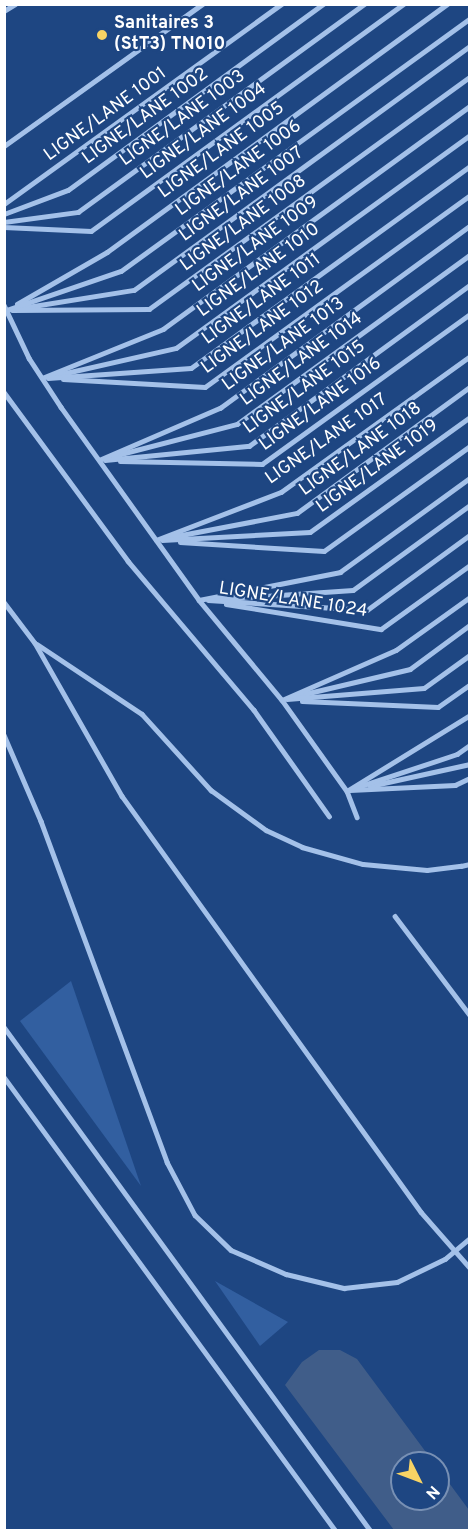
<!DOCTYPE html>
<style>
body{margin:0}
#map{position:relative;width:474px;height:1535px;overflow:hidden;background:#1e4682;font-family:Overpass,sans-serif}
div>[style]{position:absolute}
.green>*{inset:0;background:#325fa0}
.water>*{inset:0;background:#405d89}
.lane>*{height:4.5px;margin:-2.25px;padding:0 2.25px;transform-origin:2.25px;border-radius:2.25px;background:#a4c1e9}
.lane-bridge>*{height:4.5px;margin:-2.25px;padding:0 2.25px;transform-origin:2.25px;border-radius:2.25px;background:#a4c1e9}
.dots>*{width:16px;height:16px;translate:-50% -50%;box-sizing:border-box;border:3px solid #1e4682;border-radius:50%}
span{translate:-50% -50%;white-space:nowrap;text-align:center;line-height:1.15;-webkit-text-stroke:4.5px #1e4682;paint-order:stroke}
.poi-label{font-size:18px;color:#fff;font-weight:700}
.left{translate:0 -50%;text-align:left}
.street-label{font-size:18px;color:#fff}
.frame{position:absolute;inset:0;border:6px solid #fff;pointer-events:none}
.north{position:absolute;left:390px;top:1451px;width:60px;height:60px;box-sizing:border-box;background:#1e4682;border:2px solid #7890b4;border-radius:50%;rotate:132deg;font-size:16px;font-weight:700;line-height:24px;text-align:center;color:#fff}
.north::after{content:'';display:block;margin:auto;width:21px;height:27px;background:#f8d364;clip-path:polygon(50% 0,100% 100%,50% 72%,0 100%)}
</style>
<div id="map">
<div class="green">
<i style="clip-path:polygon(71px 981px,141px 1186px,20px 1021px)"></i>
<i style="clip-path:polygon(215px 1281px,288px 1322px,260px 1346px)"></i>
</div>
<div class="water">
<i style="clip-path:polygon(319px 1350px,340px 1350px,357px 1359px,434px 1463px,402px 1463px,402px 1499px,438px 1499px,438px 1468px,469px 1510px,469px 1530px,394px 1530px,285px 1385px,302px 1362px)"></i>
</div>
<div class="lane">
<i style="left:4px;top:11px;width:13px;rotate:-32deg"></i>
<i style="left:4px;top:146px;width:244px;rotate:-35.6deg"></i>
<i style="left:4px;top:204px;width:342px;rotate:-35.8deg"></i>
<i style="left:4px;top:214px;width:68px;rotate:-20.6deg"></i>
<i style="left:68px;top:190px;width:316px;rotate:-36.1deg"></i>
<i style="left:4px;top:222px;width:75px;rotate:-7.7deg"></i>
<i style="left:78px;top:212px;width:354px;rotate:-36deg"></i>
<i style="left:4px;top:227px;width:87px;rotate:2.6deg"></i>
<i style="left:91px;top:231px;width:386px;rotate:-36deg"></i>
<i style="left:17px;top:304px;width:104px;rotate:-30deg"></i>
<i style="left:107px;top:252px;width:421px;rotate:-36.1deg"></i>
<i style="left:4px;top:305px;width:59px;rotate:64.7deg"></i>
<i style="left:29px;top:358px;width:59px;rotate:56.9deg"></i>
<i style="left:61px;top:407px;width:237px;rotate:54.4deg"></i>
<i style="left:199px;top:600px;width:130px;rotate:50.3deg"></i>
<i style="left:282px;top:700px;width:112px;rotate:54.5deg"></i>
<i style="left:347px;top:791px;width:28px;rotate:69deg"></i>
<i style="left:21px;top:308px;width:114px;rotate:-9.1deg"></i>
<i style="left:134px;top:290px;width:415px;rotate:-36deg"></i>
<i style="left:7px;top:310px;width:120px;rotate:-18.9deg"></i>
<i style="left:121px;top:271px;width:431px;rotate:-35.9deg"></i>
<i style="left:12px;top:310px;width:137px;rotate:-0.4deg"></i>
<i style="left:149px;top:309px;width:396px;rotate:-35.9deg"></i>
<i style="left:57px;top:375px;width:122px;rotate:-12.8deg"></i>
<i style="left:176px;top:348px;width:363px;rotate:-35.9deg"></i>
<i style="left:42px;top:378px;width:131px;rotate:-22deg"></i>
<i style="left:163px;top:329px;width:379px;rotate:-36deg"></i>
<i style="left:48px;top:378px;width:143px;rotate:-4deg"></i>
<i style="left:191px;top:368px;width:344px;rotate:-35.9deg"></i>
<i style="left:63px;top:379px;width:142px;rotate:3.2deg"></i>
<i style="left:205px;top:387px;width:327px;rotate:-35.9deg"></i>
<i style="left:4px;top:392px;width:210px;rotate:53.7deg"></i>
<i style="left:128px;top:561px;width:195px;rotate:49.8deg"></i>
<i style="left:254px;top:710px;width:130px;rotate:54.7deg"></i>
<i style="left:113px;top:456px;width:128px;rotate:-14.5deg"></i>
<i style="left:237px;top:424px;width:288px;rotate:-36deg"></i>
<i style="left:99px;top:460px;width:132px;rotate:-23.3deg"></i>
<i style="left:220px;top:408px;width:309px;rotate:-36.1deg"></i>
<i style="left:105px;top:460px;width:145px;rotate:-5.6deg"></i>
<i style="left:249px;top:446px;width:273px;rotate:-36.1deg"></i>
<i style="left:120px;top:461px;width:142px;rotate:1.2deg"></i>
<i style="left:262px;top:464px;width:256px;rotate:-35.8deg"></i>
<i style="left:171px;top:537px;width:128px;rotate:-10.8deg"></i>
<i style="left:297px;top:513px;width:214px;rotate:-36.1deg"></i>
<i style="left:156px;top:540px;width:134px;rotate:-21deg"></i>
<i style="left:281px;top:492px;width:233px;rotate:-35.7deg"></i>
<i style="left:162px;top:540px;width:148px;rotate:-3.1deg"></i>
<i style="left:310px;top:532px;width:197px;rotate:-35.7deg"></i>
<i style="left:180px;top:542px;width:144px;rotate:3.6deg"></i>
<i style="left:324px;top:551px;width:180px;rotate:-35.7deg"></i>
<i style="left:220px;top:599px;width:133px;rotate:-3.9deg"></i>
<i style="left:353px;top:590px;width:145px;rotate:-36deg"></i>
<i style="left:199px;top:600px;width:144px;rotate:-11.2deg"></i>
<i style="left:340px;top:572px;width:160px;rotate:-35.9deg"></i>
<i style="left:208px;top:600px;width:159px;rotate:3.6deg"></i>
<i style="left:367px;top:610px;width:127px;rotate:-36.1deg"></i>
<i style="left:4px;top:602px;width:51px;rotate:52.9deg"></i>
<i style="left:35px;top:643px;width:176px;rotate:60.4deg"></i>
<i style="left:122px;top:796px;width:512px;rotate:54.29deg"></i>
<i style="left:421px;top:1212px;width:74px;rotate:48.8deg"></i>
<i style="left:226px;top:604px;width:157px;rotate:9.2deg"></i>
<i style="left:381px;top:629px;width:110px;rotate:-35.7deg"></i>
<i style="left:37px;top:644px;width:126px;rotate:33.7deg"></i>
<i style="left:142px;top:714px;width:103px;rotate:47.8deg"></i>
<i style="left:211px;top:790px;width:68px;rotate:36deg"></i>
<i style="left:296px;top:696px;width:117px;rotate:-13.3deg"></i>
<i style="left:410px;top:669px;width:74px;rotate:-36.3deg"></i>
<i style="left:287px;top:699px;width:137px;rotate:-4.6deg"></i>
<i style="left:424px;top:688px;width:57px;rotate:-35.7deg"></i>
<i style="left:282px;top:700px;width:124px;rotate:-23.7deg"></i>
<i style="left:396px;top:650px;width:91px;rotate:-35.6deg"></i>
<i style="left:302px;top:701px;width:136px;rotate:2.5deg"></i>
<i style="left:438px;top:707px;width:39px;rotate:-35deg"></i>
<i style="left:4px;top:735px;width:94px;rotate:66.7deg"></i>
<i style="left:41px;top:821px;width:364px;rotate:69.7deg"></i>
<i style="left:167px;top:1162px;width:60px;rotate:62.2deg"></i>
<i style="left:370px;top:786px;width:102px;rotate:-12.4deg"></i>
<i style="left:358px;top:787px;width:104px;rotate:-18.4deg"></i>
<i style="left:457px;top:754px;width:16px;rotate:-35deg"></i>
<i style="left:350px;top:790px;width:105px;rotate:-2.7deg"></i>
<i style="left:455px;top:785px;width:17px;rotate:-25deg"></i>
<i style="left:347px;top:791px;width:145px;rotate:-31.7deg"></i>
<i style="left:461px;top:866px;width:9px;rotate:-13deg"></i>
<i style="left:395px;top:916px;width:124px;rotate:52.9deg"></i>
<i style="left:4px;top:1027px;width:622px;rotate:53.96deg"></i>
<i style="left:4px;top:1077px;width:561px;rotate:53.84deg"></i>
</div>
<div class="lane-bridge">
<i style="left:266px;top:830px;width:40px;rotate:25deg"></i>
<i style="left:302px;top:847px;width:63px;rotate:15.6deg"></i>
<i style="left:363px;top:864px;width:64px;rotate:5.4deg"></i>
<i style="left:427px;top:870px;width:34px;rotate:-7deg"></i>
<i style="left:195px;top:1215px;width:50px;rotate:44.2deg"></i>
<i style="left:231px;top:1250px;width:60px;rotate:23.6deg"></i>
<i style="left:286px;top:1274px;width:60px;rotate:13.6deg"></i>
<i style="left:344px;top:1288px;width:53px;rotate:-6.5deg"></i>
<i style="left:397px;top:1282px;width:53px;rotate:-25.6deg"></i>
<i style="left:445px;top:1259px;width:33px;rotate:-40deg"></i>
</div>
<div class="dots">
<i style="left:102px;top:35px;background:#f8d364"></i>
</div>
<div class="poi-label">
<span class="left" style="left:114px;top:35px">Sanitaires 3<br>(StT3) TN010</span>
</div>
<div class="street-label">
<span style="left:106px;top:115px;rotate:-36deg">LIGNE/LANE 1001</span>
<span style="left:146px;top:117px;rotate:-36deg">LIGNE/LANE 1002</span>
<span style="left:183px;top:119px;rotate:-36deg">LIGNE/LANE 1003</span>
<span style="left:204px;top:132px;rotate:-36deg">LIGNE/LANE 1004</span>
<span style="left:222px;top:151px;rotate:-36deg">LIGNE/LANE 1005</span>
<span style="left:239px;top:169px;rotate:-36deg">LIGNE/LANE 1006</span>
<span style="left:242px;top:195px;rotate:-36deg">LIGNE/LANE 1007</span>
<span style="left:244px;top:224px;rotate:-36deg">LIGNE/LANE 1008</span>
<span style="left:256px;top:245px;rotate:-36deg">LIGNE/LANE 1009</span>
<span style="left:259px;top:271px;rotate:-36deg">LIGNE/LANE 1010</span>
<span style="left:262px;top:300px;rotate:-36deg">LIGNE/LANE 1011</span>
<span style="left:263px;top:328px;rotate:-36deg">LIGNE/LANE 1012</span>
<span style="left:284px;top:345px;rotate:-36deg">LIGNE/LANE 1013</span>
<span style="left:302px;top:360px;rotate:-36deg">LIGNE/LANE 1014</span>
<span style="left:305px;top:388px;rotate:-36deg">LIGNE/LANE 1015</span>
<span style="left:321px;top:405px;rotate:-36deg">LIGNE/LANE 1016</span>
<span style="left:327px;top:440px;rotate:-35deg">LIGNE/LANE 1017</span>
<span style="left:361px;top:450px;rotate:-36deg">LIGNE/LANE 1018</span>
<span style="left:378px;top:467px;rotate:-36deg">LIGNE/LANE 1019</span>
<span style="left:293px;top:601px;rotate:9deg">LIGNE/LANE 1024</span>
</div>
<div class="frame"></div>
<div class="north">N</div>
</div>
